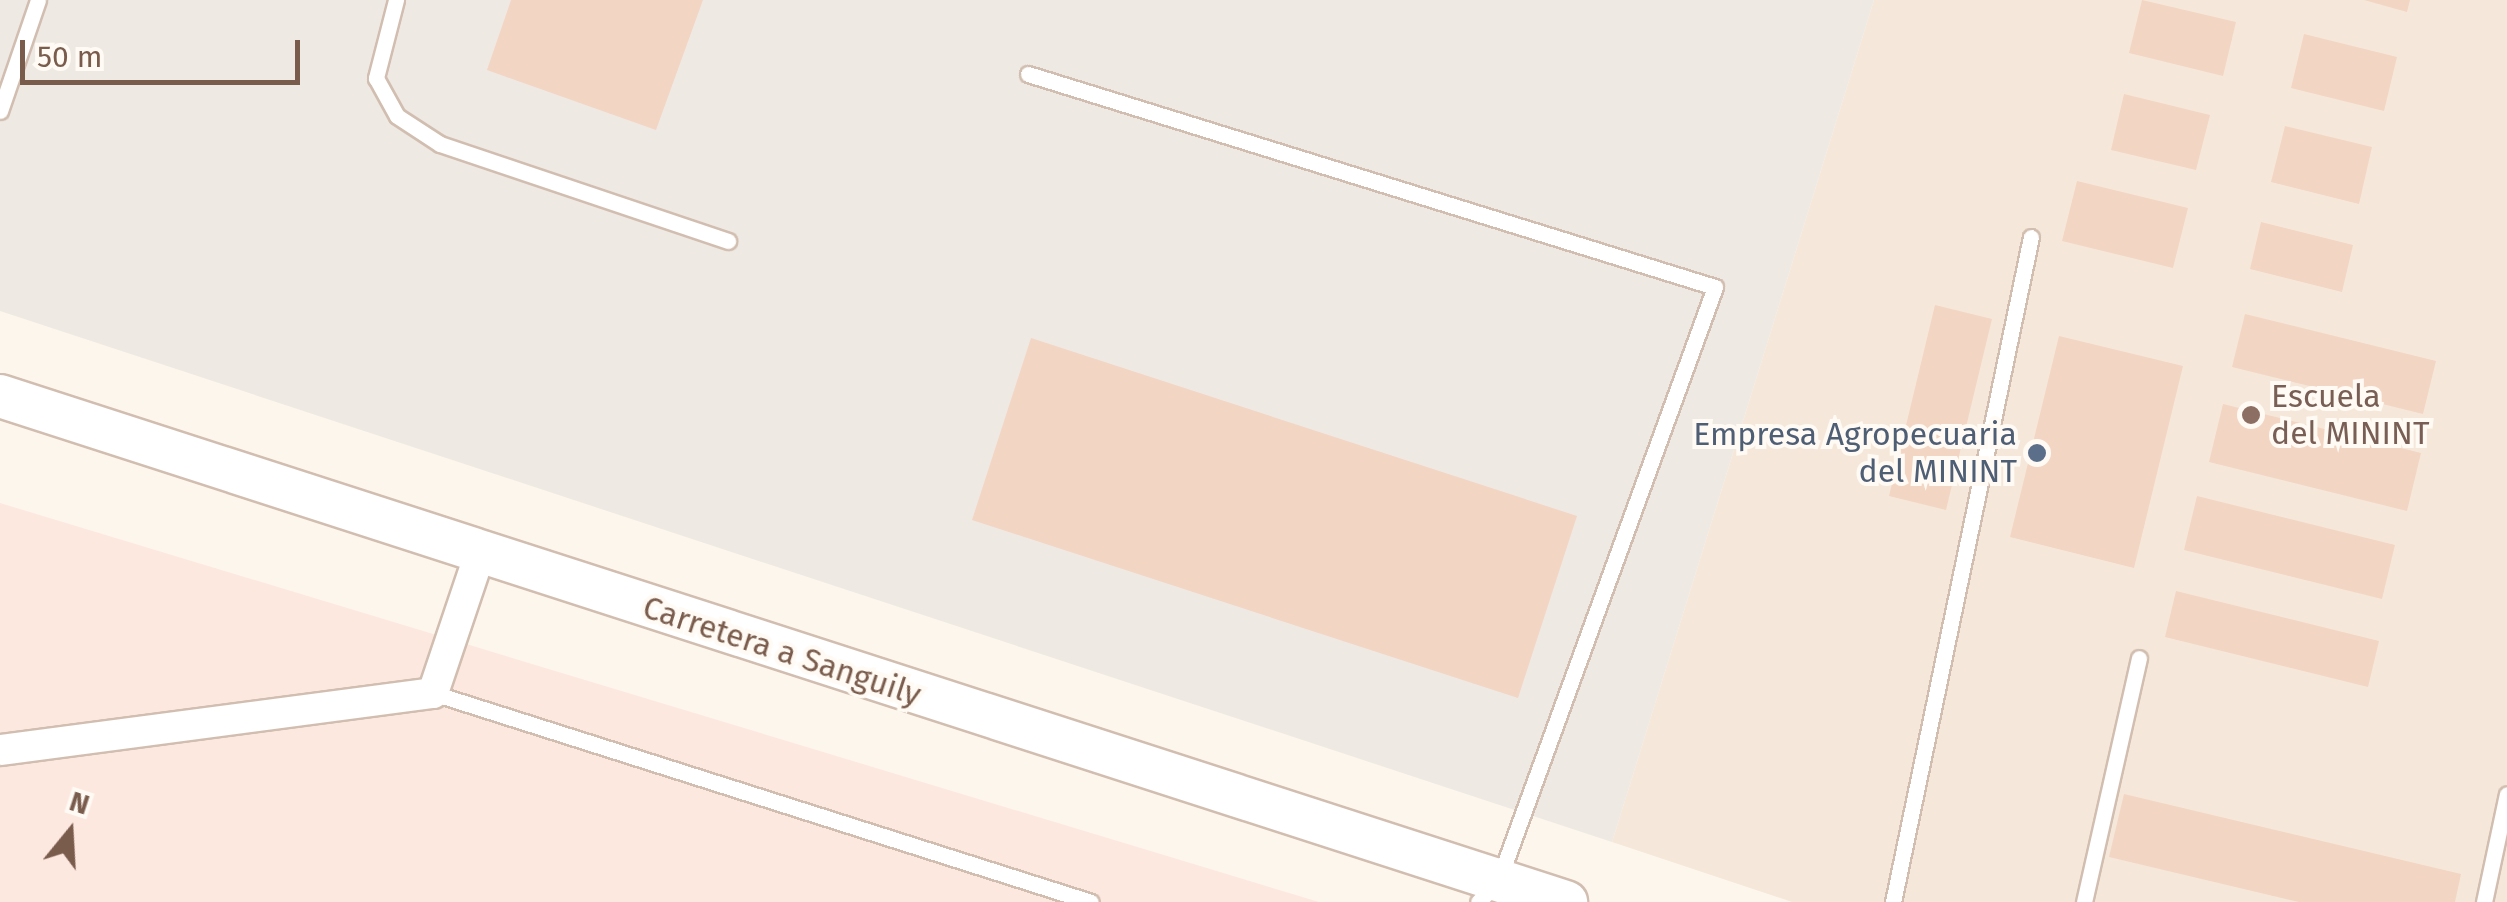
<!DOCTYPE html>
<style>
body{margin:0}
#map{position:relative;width:2507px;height:902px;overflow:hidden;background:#fdf6ec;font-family:"Fira Sans",sans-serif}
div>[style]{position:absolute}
.residential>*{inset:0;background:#f5e8da}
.commercial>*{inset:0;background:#fde8e0}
.industrial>*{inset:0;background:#efe9e4}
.building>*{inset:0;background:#f3d5c3}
.roads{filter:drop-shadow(2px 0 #d1beb0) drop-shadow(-2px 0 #d1beb0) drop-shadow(0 2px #d1beb0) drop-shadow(0 -2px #d1beb0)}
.lane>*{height:15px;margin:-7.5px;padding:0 7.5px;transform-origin:7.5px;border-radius:7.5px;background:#fff}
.street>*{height:30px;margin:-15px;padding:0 15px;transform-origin:15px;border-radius:15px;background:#fff}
.secondary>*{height:42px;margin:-21px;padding:0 21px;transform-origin:21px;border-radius:21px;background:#fff}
.dots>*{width:28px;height:28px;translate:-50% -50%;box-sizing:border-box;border:5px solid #fffaf3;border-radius:50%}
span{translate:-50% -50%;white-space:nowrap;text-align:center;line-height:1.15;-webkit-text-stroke:8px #fffaf3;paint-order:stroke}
.education-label{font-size:32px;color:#785e54}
.left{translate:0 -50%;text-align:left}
.service-label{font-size:32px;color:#4e5e75}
.right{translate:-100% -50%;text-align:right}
.street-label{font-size:32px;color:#7a5c4d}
.north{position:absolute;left:20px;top:782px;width:100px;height:100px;-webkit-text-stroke:8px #fffaf3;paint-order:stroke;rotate:18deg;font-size:28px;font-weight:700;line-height:40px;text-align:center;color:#7a5c4d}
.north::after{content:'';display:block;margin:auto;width:35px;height:45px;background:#7a5c4d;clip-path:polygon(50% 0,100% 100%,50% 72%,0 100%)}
.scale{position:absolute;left:20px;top:40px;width:280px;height:45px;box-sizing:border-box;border:5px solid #7a5c4d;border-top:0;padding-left:12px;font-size:30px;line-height:35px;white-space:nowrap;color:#7a5c4d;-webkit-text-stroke:8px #fffaf3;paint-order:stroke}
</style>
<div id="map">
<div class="residential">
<i style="clip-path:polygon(1874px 0,2507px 0,2507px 902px,1792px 902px,1612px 842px)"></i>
</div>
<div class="commercial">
<i style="clip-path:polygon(0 503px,1319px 902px,0 902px)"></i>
</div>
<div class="industrial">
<i style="clip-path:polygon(0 0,1874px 0,1612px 842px,0 311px)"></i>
</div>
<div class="building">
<i style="clip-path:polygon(511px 0,703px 0,656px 130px,487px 70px)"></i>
<i style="clip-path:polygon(2142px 0,2236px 22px,2223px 76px,2129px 53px)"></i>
<i style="clip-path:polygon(2364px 0,2410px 0,2407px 12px)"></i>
<i style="clip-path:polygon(2304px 34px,2397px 57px,2384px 111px,2291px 88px)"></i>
<i style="clip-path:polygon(2124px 94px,2210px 115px,2196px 170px,2111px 150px)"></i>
<i style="clip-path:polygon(2285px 126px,2372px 147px,2359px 204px,2271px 182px)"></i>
<i style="clip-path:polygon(2077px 181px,2188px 208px,2173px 268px,2062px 241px)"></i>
<i style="clip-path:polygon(2261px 222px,2353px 245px,2342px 292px,2250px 269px)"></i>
<i style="clip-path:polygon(1935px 305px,1992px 319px,1946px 510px,1889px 496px)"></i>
<i style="clip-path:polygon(2245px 314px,2436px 361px,2423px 414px,2232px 367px)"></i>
<i style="clip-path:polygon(2059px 336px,2183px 366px,2134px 568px,2010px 537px)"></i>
<i style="clip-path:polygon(1031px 338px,1577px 516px,1518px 698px,972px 520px)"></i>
<i style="clip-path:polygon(2223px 404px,2421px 453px,2407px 511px,2209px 462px)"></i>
<i style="clip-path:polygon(2197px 496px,2395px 545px,2382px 599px,2184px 550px)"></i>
<i style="clip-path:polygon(2176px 591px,2379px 641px,2368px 687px,2165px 637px)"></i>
<i style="clip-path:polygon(2124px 794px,2461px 874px,2455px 902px,2299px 902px,2109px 857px)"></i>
</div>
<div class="roads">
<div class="lane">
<i style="left:396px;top:0;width:81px;rotate:104.4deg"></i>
<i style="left:376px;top:78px;width:43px;rotate:61.1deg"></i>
<i style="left:397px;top:116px;width:51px;rotate:33.1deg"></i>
<i style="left:440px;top:144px;width:304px;rotate:18.6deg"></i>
<i style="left:1028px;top:74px;width:719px;rotate:17.23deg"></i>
<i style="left:1715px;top:287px;width:633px;rotate:110.04deg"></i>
<i style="left:1498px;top:882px;width:28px;rotate:135deg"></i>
<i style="left:0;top:111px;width:117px;rotate:-71.1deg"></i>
<i style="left:433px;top:693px;width:690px;rotate:17.62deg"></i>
<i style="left:1893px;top:902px;width:679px;rotate:-78.28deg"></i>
<i style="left:2084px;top:902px;width:250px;rotate:-77.3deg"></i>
<i style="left:2484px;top:902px;width:110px;rotate:-78deg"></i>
</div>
<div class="street">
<i style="left:0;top:750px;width:437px;rotate:-7.5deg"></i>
<i style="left:433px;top:693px;width:148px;rotate:-71.4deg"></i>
</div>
<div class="secondary">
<i style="left:0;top:396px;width:1646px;rotate:17.91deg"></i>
</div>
</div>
<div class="dots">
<i style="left:2251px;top:415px;background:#8d6e63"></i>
<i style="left:2037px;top:453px;background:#5c6f8a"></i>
</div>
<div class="education-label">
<span class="left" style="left:2271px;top:415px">Escuela<br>del MININT</span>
</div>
<div class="service-label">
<span class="right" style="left:2017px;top:453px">Empresa Agropecuaria<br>del MININT</span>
</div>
<div class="street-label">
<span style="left:782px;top:651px;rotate:18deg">Carretera a Sanguily</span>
</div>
<div class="north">N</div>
<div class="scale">50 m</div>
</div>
